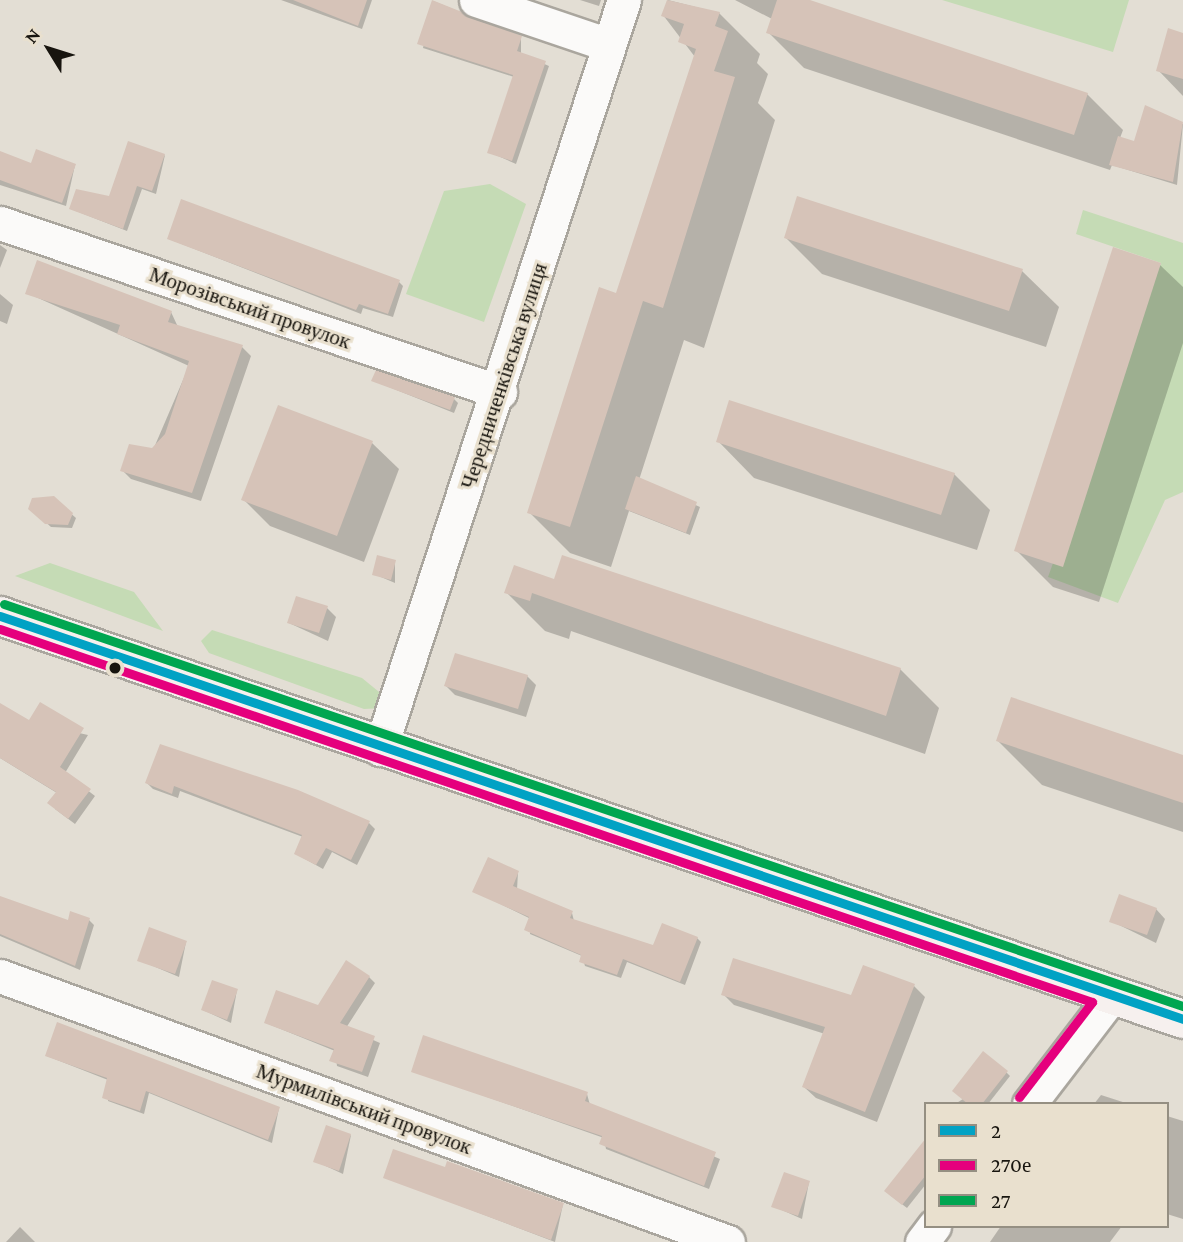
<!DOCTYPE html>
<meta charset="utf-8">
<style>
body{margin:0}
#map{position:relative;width:1183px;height:1242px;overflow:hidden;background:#e3ded4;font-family:"Crimson Pro",serif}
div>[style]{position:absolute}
.green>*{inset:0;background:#c5dbb5}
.shadow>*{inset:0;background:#0003}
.building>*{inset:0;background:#d6c3b8}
.roads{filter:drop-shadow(2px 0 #aaa69e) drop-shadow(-2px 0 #aaa69e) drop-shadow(0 2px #aaa69e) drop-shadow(0 -2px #aaa69e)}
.minor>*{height:33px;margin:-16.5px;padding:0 16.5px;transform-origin:16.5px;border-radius:16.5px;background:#fbfaf9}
.major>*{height:38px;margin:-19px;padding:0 19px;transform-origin:19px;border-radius:19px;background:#f6f0ee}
.bus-1>*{height:9px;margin:-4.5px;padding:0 4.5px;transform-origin:4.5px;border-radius:4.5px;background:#01a2c4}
.bus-2>*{height:9px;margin:-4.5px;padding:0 4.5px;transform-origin:4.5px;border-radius:4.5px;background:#e5007d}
.bus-3>*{height:9px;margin:-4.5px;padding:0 4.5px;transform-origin:4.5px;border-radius:4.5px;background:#00a651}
.dots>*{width:19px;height:19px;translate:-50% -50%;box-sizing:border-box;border:4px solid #e9e0ce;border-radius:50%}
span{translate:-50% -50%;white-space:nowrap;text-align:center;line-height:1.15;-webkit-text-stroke:6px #e9e0ce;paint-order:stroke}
.street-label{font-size:21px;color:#18150f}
.legend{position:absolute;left:924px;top:1102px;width:245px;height:126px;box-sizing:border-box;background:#e9e0ce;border:2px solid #958f82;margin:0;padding:9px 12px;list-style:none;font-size:21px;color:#18150f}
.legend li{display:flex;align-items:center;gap:14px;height:35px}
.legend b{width:35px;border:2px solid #958f82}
.north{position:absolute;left:14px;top:14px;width:70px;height:70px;-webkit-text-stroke:5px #e9e0ce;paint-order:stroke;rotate:308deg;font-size:19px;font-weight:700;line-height:28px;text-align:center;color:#18150f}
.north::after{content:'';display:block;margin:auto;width:24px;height:32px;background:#18150f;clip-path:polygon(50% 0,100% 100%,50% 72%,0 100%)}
</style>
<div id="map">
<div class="green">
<i style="clip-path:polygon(942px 0,1129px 0,1113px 52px)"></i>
<i style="clip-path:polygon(490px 184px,526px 204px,484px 322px,406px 294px,444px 191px)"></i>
<i style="clip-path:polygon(1083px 210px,1183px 243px,1183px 492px,1165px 500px,1118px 603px,1048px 577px,1161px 263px,1076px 234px)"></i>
<i style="clip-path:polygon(50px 563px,134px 592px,163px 631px,15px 576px)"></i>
<i style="clip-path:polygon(212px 630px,362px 678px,384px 696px,384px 708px,364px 709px,209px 653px,201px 641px)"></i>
</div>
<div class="shadow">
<i style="clip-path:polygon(281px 0,372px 0,362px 29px)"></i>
<i style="clip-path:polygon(580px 0,601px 0,599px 6px)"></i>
<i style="clip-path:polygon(668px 0,719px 13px,760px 54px,757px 63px,768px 74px,758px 103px,775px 120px,704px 348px,684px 340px,639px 480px,700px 507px,690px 535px,629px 511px,611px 567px,570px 553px,529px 512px,617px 295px,695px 57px,663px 15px)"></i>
<i style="clip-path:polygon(735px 0,805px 0,1087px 94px,1123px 130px,1120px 138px,1135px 143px,1147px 108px,1183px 124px,1177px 185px,1112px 165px,1110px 170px,804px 68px,768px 32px,772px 19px)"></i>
<i style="clip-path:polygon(433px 1px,521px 37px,521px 54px,549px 66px,516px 164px,489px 152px,514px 77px,423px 48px)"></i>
<i style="clip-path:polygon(1183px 34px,1183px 96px,1158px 70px)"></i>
<i style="clip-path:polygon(0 153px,32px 165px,75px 165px,66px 206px,0 185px)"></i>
<i style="clip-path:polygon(165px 155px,156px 194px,142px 189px,127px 231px,71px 209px,110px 198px)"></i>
<i style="clip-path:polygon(786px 238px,1022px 271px,1059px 307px,1046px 347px,822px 274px)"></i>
<i style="clip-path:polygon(169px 239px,399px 282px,403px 286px,393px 317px,363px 308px,361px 314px)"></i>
<i style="clip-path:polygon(0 245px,7px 250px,0 268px)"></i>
<i style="clip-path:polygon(1160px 265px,1183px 287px,1183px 343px,1099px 602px,1053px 587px,1016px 550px)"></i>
<i style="clip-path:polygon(27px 293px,171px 312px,178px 327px,242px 347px,251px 356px,201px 501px,131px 479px,122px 470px,153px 450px,189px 366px)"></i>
<i style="clip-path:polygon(0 294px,13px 305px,7px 324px,0 321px)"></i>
<i style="clip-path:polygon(374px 381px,454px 399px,458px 403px,454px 413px)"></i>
<i style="clip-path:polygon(718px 441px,954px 474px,990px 510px,977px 550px,754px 478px)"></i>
<i style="clip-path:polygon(372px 443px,399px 469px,364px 562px,270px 526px,243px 499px)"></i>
<i style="clip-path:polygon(53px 498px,76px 518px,72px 528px,51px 527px,30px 508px)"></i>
<i style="clip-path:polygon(395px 562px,395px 583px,374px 574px)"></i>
<i style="clip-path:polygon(555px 581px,900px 669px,939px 708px,925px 754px,571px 631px,569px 639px,545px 631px,506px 592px)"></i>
<i style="clip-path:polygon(327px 608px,336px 617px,328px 641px,289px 623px)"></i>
<i style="clip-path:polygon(527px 676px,536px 685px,526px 717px,455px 695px,446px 686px)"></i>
<i style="clip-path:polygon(0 705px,30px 722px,88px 735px,65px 773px,95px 796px,75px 824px,55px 809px,57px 793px,0 758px)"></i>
<i style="clip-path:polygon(998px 741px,1183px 756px,1183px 832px,1042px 785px)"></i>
<i style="clip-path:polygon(161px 746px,369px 823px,375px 829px,357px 865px,332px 852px,323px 869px,296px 854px,303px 837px,180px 791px,178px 798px,153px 789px,147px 783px)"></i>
<i style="clip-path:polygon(518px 872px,517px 890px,572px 913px,574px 921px,654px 947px,697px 938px,701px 942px,685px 985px,627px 962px,621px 978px,585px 966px,582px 956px,530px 934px,531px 919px,474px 891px)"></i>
<i style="clip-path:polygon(0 898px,69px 922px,89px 920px,94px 925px,80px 970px,0 936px)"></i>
<i style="clip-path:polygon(1156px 909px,1165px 919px,1156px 943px,1111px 921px)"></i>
<i style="clip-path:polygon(186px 942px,179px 977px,139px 960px)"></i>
<i style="clip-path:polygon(369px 977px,375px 983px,346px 1028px,380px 1043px,368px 1077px,337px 1066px,335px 1051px,266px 1023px,318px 1007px)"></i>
<i style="clip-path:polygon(914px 986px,925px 997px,877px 1122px,816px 1098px,804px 1087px,825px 1034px,734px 1005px,723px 994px,852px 997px)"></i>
<i style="clip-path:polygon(237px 990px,231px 1023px,203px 1010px)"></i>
<i style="clip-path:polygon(58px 1025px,279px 1108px,272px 1143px,149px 1093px,144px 1114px,108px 1101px,108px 1080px,47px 1056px)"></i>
<i style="clip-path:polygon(413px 1071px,587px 1094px,590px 1105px,720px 1159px,709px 1189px,606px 1149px,604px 1138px)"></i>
<i style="clip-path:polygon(1006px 1072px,1010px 1076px,988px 1104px,955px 1104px)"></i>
<i style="clip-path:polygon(1101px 1095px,1129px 1104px,1094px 1104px)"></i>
<i style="clip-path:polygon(1167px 1116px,1183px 1121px,1183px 1219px,1167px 1214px)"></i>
<i style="clip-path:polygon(351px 1135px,343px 1174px,315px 1161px)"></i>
<i style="clip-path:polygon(926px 1140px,926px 1184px,907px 1208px,890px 1195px)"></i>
<i style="clip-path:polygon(446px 1169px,563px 1204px,555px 1242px,385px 1177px)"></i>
<i style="clip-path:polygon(809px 1182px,802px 1219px,773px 1206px)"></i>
<i style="clip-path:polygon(1001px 1226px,1122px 1226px,1110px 1242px,990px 1242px)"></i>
<i style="clip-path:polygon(20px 1227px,35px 1242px,6px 1242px)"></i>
</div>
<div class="building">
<i style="clip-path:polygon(293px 0,367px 0,358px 26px)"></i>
<i style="clip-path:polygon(432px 0,522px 36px,517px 51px,546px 61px,512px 161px,487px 153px,513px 75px,417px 44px)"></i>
<i style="clip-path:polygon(667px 0,720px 12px,715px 26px,728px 31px,714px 71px,735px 77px,663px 308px,643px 301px,570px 527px,527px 513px,599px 287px,616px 293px,696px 49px,678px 42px,684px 24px,661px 16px)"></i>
<i style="clip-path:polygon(777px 0,810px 0,1088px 93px,1074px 135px,766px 33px)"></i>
<i style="clip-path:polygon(1168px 28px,1183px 33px,1183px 79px,1156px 71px)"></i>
<i style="clip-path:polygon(1145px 105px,1183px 122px,1173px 182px,1109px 165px,1118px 136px,1134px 141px)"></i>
<i style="clip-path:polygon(128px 141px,165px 154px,152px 191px,137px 186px,123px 229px,69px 209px,76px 189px,109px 196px)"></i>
<i style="clip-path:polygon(36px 149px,76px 164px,62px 203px,0 180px,0 151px,31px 163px)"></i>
<i style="clip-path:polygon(797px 196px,1023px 269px,1009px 311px,784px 238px)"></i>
<i style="clip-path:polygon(181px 199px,400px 280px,388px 314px,359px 304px,356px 310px,167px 239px)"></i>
<i style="clip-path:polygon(1113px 247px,1161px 263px,1063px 567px,1014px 551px)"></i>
<i style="clip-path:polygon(37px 260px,172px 311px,168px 322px,243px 345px,192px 493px,120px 471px,129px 444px,152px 448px,165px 434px,189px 361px,117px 334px,120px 325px,25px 294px)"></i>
<i style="clip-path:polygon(376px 370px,455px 397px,450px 410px,371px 381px)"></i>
<i style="clip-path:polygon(729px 400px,955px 473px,941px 515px,716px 442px)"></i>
<i style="clip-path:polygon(278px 405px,373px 441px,337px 536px,241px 500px)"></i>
<i style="clip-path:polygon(636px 476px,697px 502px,686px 533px,625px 509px)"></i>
<i style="clip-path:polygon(54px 496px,73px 513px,68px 525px,45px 524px,28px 509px,32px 498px)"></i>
<i style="clip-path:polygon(377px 555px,396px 560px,391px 580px,372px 575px)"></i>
<i style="clip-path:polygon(562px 555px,901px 668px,886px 716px,532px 593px,530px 601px,504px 593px,514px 565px,554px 579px)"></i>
<i style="clip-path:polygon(296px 596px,328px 606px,319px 633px,287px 623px)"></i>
<i style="clip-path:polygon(455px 653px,528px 675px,518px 709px,444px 686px)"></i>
<i style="clip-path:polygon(1011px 697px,1183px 755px,1183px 803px,996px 741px)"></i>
<i style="clip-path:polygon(40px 702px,84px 728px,60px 767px,91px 789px,68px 819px,47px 803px,56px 792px,0 758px,0 703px,29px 720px)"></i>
<i style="clip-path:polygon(160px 744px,298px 790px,370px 821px,351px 860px,326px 848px,316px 865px,294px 854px,302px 835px,174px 786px,172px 794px,145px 783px)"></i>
<i style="clip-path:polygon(488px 857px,519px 871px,513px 886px,573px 911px,570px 918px,653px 945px,662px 923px,698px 937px,680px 982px,623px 959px,617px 975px,579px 962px,581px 955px,524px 930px,529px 917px,472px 892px)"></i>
<i style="clip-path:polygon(1119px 894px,1157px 908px,1147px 935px,1109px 922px)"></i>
<i style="clip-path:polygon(0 896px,68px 920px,70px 911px,90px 918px,75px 966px,0 934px)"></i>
<i style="clip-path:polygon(149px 927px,187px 941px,175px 974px,137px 961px)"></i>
<i style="clip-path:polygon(733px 958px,851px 995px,863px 965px,915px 984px,865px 1112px,802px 1087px,825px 1027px,721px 995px)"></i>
<i style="clip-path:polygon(346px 960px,370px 976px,340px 1023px,375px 1036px,362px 1072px,329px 1061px,334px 1049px,264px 1023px,276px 990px,318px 1005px)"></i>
<i style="clip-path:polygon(212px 980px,238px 989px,227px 1020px,201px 1010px)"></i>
<i style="clip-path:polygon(57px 1022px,280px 1107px,268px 1140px,146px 1091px,140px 1111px,102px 1098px,107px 1078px,45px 1056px)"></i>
<i style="clip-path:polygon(423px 1035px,588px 1092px,585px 1101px,716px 1152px,704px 1186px,599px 1144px,602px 1136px,411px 1072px)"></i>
<i style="clip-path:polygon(983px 1051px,1008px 1071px,982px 1104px,968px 1104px,952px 1091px)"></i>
<i style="clip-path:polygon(326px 1125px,351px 1134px,339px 1171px,313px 1162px)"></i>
<i style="clip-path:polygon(926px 1138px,926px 1175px,902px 1205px,884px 1191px)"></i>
<i style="clip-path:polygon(393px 1149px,445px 1167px,447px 1161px,564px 1203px,551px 1240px,383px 1178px)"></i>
<i style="clip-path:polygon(784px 1172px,810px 1181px,798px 1216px,771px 1207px)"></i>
</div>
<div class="roads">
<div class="minor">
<i style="left:476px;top:0;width:140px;rotate:18.7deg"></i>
<i style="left:0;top:223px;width:528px;rotate:18.68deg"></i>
<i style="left:380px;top:749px;width:788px;rotate:-71.96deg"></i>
<i style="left:0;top:976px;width:775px;rotate:20.07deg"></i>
<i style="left:1029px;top:1104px;width:136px;rotate:-52.5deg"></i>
<i style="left:922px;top:1242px;width:20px;rotate:-53deg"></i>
</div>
<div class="major">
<i style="left:0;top:616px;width:1250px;rotate:18.81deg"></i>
</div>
</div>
<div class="bus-1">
<i style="left:0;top:616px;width:1250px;rotate:18.81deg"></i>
</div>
<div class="bus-2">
<i style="left:0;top:629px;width:1154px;rotate:18.86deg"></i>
<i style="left:1092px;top:1002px;width:120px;rotate:127.5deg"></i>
</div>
<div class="bus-3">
<i style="left:4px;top:604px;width:1246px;rotate:18.83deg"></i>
</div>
<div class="dots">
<i style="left:115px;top:668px;background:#18150f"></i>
</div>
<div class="street-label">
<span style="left:250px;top:308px;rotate:19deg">Морозівський провулок</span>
<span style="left:504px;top:376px;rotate:-72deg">Чередниченківська вулиця</span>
<span style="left:364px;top:1109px;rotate:20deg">Мурмилівський провулок</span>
</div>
<ul class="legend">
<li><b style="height:9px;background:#01a2c4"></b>2</li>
<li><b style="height:9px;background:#e5007d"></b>270е</li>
<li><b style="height:9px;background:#00a651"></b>27</li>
</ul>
<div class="north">N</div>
</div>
